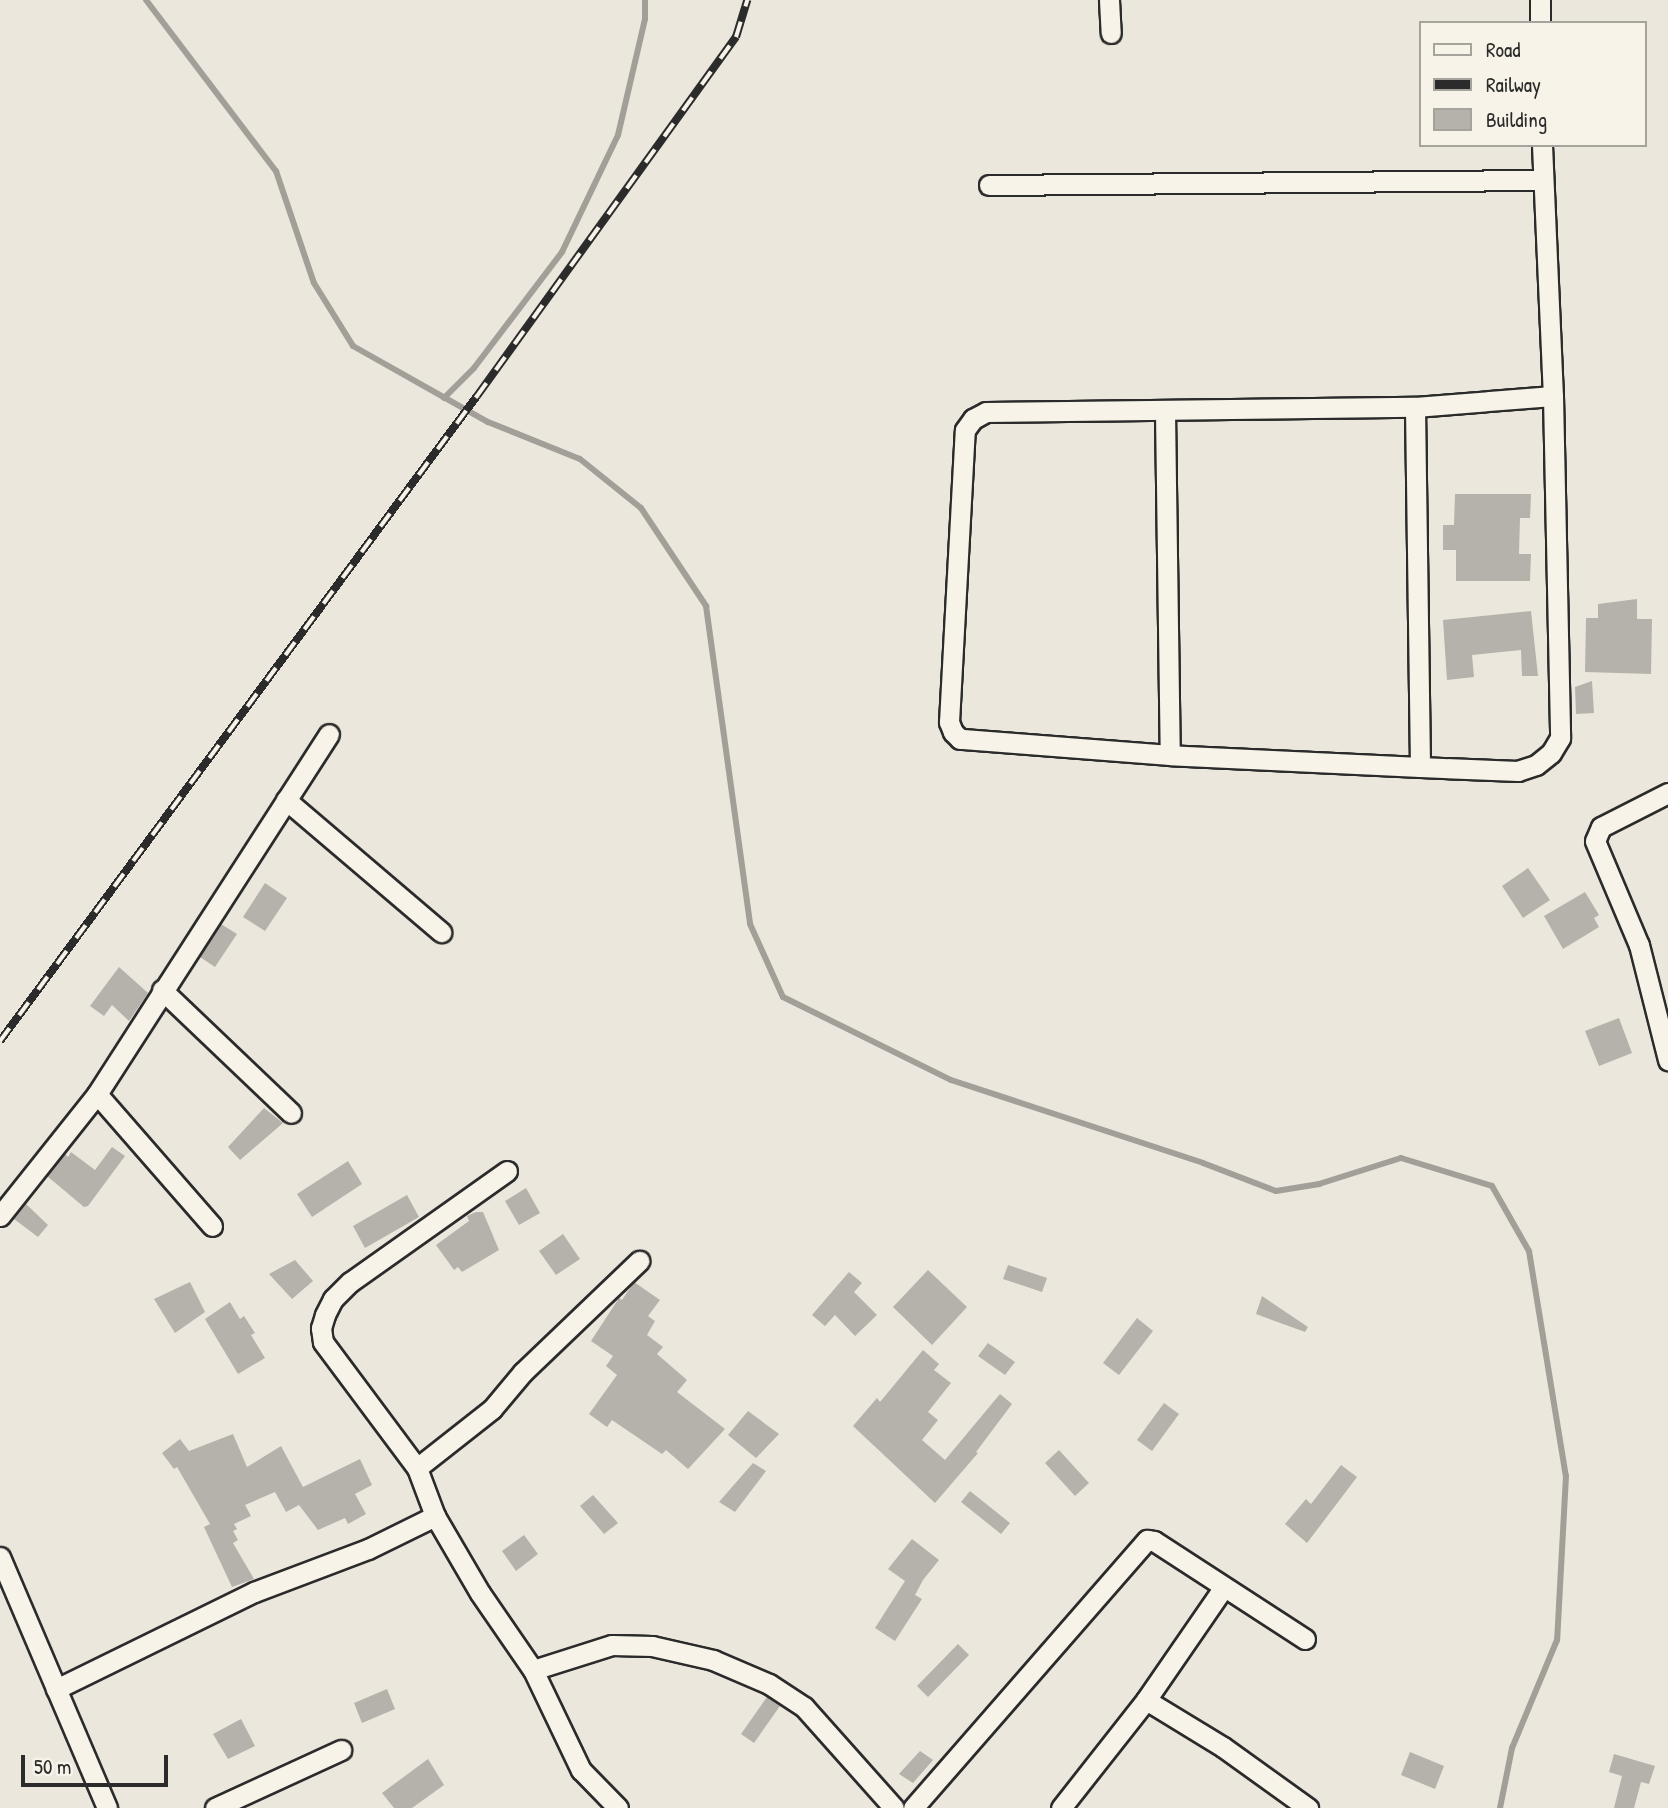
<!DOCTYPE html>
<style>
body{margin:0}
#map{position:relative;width:1668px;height:1808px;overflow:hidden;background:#ebe7dd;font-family:"Patrick Hand",sans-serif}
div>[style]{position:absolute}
.stream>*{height:6px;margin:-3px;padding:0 3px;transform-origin:3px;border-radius:3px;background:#a29f98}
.building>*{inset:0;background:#b5b2ab}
.roads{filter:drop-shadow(2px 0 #2b2b2b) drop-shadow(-2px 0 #2b2b2b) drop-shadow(0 2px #2b2b2b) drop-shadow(0 -2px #2b2b2b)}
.street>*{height:19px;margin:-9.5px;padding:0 9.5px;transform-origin:9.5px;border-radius:9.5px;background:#f7f3e8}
.rail>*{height:8px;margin-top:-4px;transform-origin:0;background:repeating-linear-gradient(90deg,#f7f3e8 0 16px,#2b2b2b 0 32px);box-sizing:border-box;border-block:2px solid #2b2b2b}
span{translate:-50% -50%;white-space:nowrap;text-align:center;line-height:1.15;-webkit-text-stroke:6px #f7f3e8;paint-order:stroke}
.legend{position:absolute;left:1419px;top:21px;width:228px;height:126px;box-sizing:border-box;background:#f7f3e8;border:2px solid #a5a39c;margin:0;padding:9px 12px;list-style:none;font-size:21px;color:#2b2b2b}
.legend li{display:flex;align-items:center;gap:14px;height:35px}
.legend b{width:35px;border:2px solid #a5a39c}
.scale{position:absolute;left:21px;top:1755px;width:147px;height:32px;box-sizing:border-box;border:4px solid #2b2b2b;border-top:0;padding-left:9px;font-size:21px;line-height:24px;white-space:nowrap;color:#2b2b2b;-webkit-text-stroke:5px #f7f3e8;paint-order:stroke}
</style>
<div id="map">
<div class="stream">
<i style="left:146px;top:0;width:215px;rotate:52.8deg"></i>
<i style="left:276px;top:171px;width:118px;rotate:71.3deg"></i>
<i style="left:314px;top:283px;width:74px;rotate:58.2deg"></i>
<i style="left:353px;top:346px;width:155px;rotate:29.4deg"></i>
<i style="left:488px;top:422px;width:99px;rotate:21.9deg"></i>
<i style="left:580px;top:459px;width:78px;rotate:38.8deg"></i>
<i style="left:641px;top:508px;width:118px;rotate:56.4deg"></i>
<i style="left:706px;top:606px;width:321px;rotate:82.1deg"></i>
<i style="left:750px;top:924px;width:80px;rotate:65.7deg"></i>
<i style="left:783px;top:997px;width:187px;rotate:26.3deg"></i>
<i style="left:951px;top:1080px;width:265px;rotate:18.2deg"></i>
<i style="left:1203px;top:1163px;width:78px;rotate:21deg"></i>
<i style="left:1276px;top:1191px;width:44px;rotate:-9.2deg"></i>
<i style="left:1319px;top:1184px;width:86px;rotate:-17.6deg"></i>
<i style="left:1401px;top:1158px;width:95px;rotate:17.1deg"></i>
<i style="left:1492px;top:1186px;width:75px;rotate:60.4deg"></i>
<i style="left:1529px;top:1251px;width:228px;rotate:80.7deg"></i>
<i style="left:1566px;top:1476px;width:164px;rotate:93.1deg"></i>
<i style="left:1557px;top:1640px;width:117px;rotate:112.6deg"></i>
<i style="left:1512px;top:1748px;width:61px;rotate:101.3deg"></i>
<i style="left:444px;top:398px;width:42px;rotate:-45deg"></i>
<i style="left:474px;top:368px;width:146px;rotate:-52.8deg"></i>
<i style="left:562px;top:252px;width:130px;rotate:-64.4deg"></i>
<i style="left:618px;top:135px;width:119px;rotate:-76.9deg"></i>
<i style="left:645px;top:19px;width:19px;rotate:-90deg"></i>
</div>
<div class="building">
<i style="clip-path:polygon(1455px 494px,1531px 494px,1530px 518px,1520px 518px,1519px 554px,1531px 554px,1530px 581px,1456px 581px,1456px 550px,1443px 550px,1443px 525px,1454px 525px)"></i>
<i style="clip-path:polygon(1637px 599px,1637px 619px,1652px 619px,1651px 674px,1585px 672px,1586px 618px,1598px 618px,1598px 604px)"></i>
<i style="clip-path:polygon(1531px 611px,1538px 676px,1522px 676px,1521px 650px,1472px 655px,1474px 677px,1447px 680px,1443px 620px)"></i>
<i style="clip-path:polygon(1592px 681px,1594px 713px,1576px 714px,1575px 687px)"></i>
<i style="clip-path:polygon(1528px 868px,1550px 900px,1523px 918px,1502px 886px)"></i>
<i style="clip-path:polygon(265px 883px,287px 898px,265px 931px,243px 917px)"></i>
<i style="clip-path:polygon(1585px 892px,1599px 915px,1594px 918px,1599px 927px,1563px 949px,1544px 916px)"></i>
<i style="clip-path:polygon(221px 924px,237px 934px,215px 967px,200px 957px)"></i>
<i style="clip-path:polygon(119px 967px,148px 993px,129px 1021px,112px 1005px,104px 1016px,90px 1006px)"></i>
<i style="clip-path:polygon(1619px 1018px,1632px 1053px,1599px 1066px,1585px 1031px)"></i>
<i style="clip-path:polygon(264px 1108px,283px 1123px,240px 1160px,228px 1147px)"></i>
<i style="clip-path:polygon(112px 1147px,125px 1156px,88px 1206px,84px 1207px,47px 1176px,65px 1154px,68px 1157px,71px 1152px,95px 1170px)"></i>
<i style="clip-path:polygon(348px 1161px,362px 1184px,312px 1217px,297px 1194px)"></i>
<i style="clip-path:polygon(526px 1188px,540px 1213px,519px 1225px,505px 1201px)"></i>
<i style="clip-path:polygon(407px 1195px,419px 1217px,365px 1248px,353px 1226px)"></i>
<i style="clip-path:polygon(26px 1204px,48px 1225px,38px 1237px,14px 1219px)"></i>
<i style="clip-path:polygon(476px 1212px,483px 1212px,499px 1250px,462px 1272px,458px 1267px,454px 1270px,436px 1245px,469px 1221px,467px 1216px)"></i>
<i style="clip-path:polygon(563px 1234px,580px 1259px,556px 1275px,539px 1251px)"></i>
<i style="clip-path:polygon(295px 1260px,313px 1281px,292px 1299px,269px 1274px)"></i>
<i style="clip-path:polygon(1008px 1265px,1047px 1278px,1042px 1292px,1003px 1279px)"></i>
<i style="clip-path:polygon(928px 1270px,967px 1307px,932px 1345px,893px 1307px)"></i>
<i style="clip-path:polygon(849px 1272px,862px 1283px,854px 1292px,877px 1315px,855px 1336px,835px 1315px,825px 1326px,812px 1315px)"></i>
<i style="clip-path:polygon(190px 1282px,205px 1312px,175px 1333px,154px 1299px)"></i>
<i style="clip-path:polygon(634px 1282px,660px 1300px,648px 1316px,655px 1321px,647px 1335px,663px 1347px,657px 1354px,687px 1380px,677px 1392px,725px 1429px,688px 1469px,666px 1450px,662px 1454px,612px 1420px,607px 1427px,589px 1414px,617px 1375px,606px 1366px,613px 1356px,591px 1341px,619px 1298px,622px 1300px)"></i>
<i style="clip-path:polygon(1262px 1296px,1308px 1327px,1305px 1332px,1256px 1314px)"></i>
<i style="clip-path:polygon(230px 1302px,240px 1319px,244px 1316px,255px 1333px,251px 1335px,265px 1358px,238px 1374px,205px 1319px)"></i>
<i style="clip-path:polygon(1137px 1318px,1153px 1331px,1119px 1375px,1103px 1363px)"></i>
<i style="clip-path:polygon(988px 1343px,1015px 1362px,1005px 1375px,978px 1356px)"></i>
<i style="clip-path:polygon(923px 1350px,939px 1364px,934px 1370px,951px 1383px,928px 1412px,938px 1420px,922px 1440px,945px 1460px,1000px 1394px,1012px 1404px,976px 1452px,978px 1453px,935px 1503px,853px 1426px,877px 1398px,880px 1402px)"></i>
<i style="clip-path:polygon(1164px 1403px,1179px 1414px,1152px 1451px,1137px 1440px)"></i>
<i style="clip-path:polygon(748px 1411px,779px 1434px,756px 1458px,728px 1435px)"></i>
<i style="clip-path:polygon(233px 1434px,247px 1467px,281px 1446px,303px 1487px,360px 1459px,372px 1485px,355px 1494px,366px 1514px,348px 1524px,345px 1518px,318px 1530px,299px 1505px,286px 1512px,275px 1492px,245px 1505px,251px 1516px,234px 1524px,237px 1529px,233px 1531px,238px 1540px,233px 1543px,254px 1579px,232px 1587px,204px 1527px,210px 1524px,177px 1467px,174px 1469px,162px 1453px,180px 1439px,189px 1451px)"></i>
<i style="clip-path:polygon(1059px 1450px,1089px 1483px,1075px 1496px,1045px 1463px)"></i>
<i style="clip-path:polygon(753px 1463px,766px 1471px,735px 1512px,719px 1502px)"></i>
<i style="clip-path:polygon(1341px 1465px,1357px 1477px,1307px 1543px,1285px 1524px,1306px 1499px,1311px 1504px)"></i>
<i style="clip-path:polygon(970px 1491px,1010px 1523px,1001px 1534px,961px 1502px)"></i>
<i style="clip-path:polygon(593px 1495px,618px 1523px,604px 1534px,580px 1506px)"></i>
<i style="clip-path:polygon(524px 1535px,538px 1554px,516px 1571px,502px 1551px)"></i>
<i style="clip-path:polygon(912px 1539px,939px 1560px,923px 1580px,915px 1595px,922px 1599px,895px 1641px,875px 1628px,905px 1581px,888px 1569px)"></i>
<i style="clip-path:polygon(958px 1644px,969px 1655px,928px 1697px,917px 1686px)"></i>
<i style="clip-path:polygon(387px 1689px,395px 1709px,362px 1723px,354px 1703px)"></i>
<i style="clip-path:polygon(767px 1697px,780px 1706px,754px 1743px,741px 1734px)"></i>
<i style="clip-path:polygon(241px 1719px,255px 1746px,228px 1759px,213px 1734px)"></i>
<i style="clip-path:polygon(920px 1751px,933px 1760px,913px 1783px,899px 1774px)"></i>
<i style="clip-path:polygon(1410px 1752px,1444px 1766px,1435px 1789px,1401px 1775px)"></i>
<i style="clip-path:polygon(1614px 1754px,1655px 1766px,1649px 1784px,1641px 1782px,1634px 1808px,1614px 1808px,1622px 1776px,1609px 1772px)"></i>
<i style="clip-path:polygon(428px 1759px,444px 1785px,412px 1808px,394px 1808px,382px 1793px)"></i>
</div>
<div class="roads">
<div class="street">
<i style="left:1109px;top:0;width:33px;rotate:87deg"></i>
<i style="left:1540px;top:0;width:23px;rotate:90deg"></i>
<i style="left:1542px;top:145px;width:251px;rotate:87.5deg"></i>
<i style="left:1553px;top:396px;width:342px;rotate:88.8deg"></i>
<i style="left:1560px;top:738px;width:17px;rotate:121deg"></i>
<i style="left:1551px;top:753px;width:19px;rotate:141deg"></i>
<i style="left:1536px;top:765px;width:19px;rotate:162deg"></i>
<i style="left:1518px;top:771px;width:98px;rotate:-177.7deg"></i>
<i style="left:1420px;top:767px;width:250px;rotate:-177.3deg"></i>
<i style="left:1170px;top:755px;width:211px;rotate:-175.6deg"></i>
<i style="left:960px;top:739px;width:10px;rotate:-135deg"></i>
<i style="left:953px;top:732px;width:11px;rotate:-112deg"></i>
<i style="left:949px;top:722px;width:292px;rotate:-86.9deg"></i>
<i style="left:965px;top:430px;width:14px;rotate:-54deg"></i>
<i style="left:973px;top:419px;width:15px;rotate:-28deg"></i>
<i style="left:986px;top:412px;width:429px;rotate:-0.7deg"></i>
<i style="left:1415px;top:407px;width:138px;rotate:-4.6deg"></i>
<i style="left:989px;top:185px;width:553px;rotate:-0.52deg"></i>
<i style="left:1415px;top:407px;width:360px;rotate:89.2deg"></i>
<i style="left:1165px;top:412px;width:343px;rotate:89.2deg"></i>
<i style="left:1668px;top:793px;width:75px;rotate:153.1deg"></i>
<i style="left:1601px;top:827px;width:15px;rotate:113deg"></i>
<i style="left:1595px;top:841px;width:113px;rotate:67.1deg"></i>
<i style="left:1639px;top:945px;width:119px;rotate:75.8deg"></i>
<i style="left:286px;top:800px;width:204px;rotate:40.4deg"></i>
<i style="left:162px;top:990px;width:178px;rotate:43.6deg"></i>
<i style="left:97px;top:1094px;width:175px;rotate:48.9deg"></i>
<i style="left:507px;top:1171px;width:192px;rotate:144.7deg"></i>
<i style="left:350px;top:1282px;width:24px;rotate:135deg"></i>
<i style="left:333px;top:1299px;width:18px;rotate:117deg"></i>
<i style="left:325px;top:1315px;width:14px;rotate:107deg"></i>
<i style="left:321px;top:1328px;width:14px;rotate:82deg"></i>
<i style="left:323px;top:1342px;width:157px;rotate:53.3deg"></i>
<i style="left:417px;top:1468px;width:51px;rotate:69.4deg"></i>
<i style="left:435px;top:1516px;width:89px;rotate:59.7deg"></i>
<i style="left:480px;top:1593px;width:93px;rotate:55.5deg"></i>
<i style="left:533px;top:1670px;width:111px;rotate:64.4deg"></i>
<i style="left:581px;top:1770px;width:53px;rotate:45.8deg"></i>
<i style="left:0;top:1216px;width:156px;rotate:-51.5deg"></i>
<i style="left:97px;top:1094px;width:428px;rotate:-57.2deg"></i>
<i style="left:417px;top:1468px;width:95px;rotate:-38.2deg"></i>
<i style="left:492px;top:1409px;width:48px;rotate:-50deg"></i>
<i style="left:523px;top:1372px;width:161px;rotate:-43.7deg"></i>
<i style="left:0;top:1557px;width:273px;rotate:66.9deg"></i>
<i style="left:533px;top:1670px;width:83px;rotate:-17.6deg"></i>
<i style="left:612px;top:1645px;width:40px;rotate:1.4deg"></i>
<i style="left:652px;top:1646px;width:63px;rotate:12.9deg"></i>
<i style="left:713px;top:1660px;width:61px;rotate:23.2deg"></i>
<i style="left:769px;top:1684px;width:42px;rotate:33.3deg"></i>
<i style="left:804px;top:1707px;width:135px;rotate:48.3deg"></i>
<i style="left:56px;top:1689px;width:220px;rotate:-26.1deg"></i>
<i style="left:254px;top:1592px;width:122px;rotate:-20.7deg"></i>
<i style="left:368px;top:1549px;width:75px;rotate:-26.2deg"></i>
<i style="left:1146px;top:1700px;width:90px;rotate:31.4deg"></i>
<i style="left:1223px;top:1747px;width:105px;rotate:35.7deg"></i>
<i style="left:215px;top:1808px;width:139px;rotate:-24.7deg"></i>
<i style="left:913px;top:1808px;width:356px;rotate:-48.9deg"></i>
<i style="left:1147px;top:1540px;width:7px;rotate:8deg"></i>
<i style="left:1154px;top:1541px;width:180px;rotate:33deg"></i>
<i style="left:1061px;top:1808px;width:137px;rotate:-51.8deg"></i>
<i style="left:1146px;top:1700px;width:137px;rotate:-55.4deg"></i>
</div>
</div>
<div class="rail">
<i style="left:0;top:1041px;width:802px;rotate:-53.52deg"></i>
<i style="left:477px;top:396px;width:443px;rotate:-54.2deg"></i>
<i style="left:736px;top:37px;width:39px;rotate:-73deg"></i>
</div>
<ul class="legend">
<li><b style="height:9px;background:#f7f3e8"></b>Road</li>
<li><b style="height:9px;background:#2b2b2b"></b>Railway</li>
<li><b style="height:19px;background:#b5b2ab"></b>Building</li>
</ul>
<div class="scale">50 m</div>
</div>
